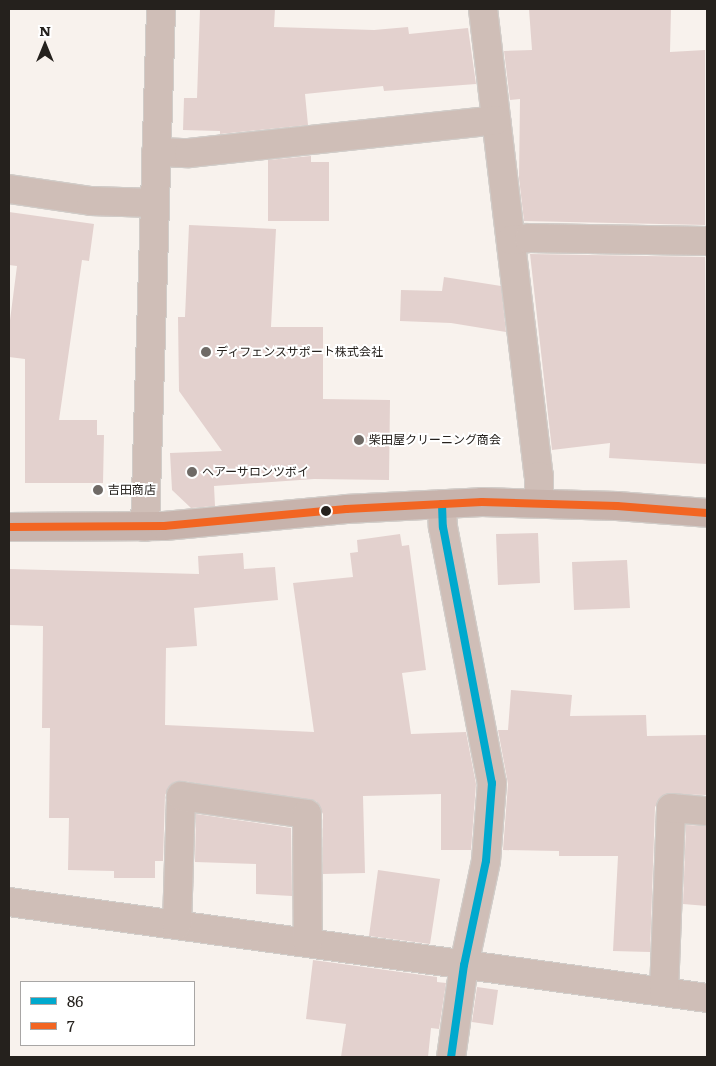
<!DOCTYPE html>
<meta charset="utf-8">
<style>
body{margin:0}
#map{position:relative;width:716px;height:1066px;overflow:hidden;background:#f8f2ed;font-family:Literata,"Noto Sans JP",serif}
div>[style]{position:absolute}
.building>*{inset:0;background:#e3d1ce}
.roads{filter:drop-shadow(1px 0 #d1ccc8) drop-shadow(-1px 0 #d1ccc8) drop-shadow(0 1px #d1ccc8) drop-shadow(0 -1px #d1ccc8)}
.minor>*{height:28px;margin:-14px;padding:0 14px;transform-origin:14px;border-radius:14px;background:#cfbeb7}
.secondary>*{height:28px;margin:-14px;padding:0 14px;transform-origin:14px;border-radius:14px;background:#c7b3ac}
.bus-1>*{height:8px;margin:-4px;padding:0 4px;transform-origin:4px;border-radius:4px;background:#00a9ce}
.bus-2>*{height:8px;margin:-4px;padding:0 4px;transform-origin:4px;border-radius:4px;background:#f26522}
.dots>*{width:14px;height:14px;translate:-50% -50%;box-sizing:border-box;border:2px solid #fff;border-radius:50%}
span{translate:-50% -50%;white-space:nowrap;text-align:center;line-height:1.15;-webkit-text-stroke:4px #fff;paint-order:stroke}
.poi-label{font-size:12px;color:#25211d}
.left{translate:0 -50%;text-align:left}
.frame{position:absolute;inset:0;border:10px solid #25211d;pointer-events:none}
.legend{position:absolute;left:20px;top:981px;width:175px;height:65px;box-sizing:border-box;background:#fff;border:1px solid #a8a6a5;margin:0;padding:6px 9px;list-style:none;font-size:15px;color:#25211d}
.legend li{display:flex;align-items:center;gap:10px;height:25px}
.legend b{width:25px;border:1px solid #a8a6a5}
.north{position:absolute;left:20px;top:20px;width:50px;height:50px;-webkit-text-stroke:4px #fff;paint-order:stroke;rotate:0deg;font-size:14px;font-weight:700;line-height:20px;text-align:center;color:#25211d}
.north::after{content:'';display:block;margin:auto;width:18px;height:22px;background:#25211d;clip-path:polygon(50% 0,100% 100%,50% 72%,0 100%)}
</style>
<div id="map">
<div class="building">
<i style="clip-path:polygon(200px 9px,275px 9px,274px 27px,374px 30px,408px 27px,409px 34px,468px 28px,476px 84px,384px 91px,383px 86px,305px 94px,308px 125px,220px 134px,220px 131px,183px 130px,184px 98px,197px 98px)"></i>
<i style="clip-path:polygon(529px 9px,671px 9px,670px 52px,705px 50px,705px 225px,524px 221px,519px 178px,520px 99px,510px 100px,504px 51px,532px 50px)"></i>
<i style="clip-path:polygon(311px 156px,311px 162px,329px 162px,329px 221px,268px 221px,268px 160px)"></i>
<i style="clip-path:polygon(9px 212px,94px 224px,89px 261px,82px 260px,59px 420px,97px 420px,97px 435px,104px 435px,103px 483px,25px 483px,25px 359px,9px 357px,9px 328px,17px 266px,9px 265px)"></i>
<i style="clip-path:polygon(189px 225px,276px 229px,271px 327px,323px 327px,323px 399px,390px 400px,389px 480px,314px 479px,214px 486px,215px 506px,191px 508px,172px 490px,170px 453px,222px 451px,179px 391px,178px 317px,185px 317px)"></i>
<i style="clip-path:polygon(530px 254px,705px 257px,707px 464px,609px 458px,610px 443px,552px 450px)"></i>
<i style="clip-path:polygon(444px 277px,501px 286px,506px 332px,451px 323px,400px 321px,401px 290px,442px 291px)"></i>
<i style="clip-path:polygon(538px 533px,540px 583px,498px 585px,496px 534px)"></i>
<i style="clip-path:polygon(400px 534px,402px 546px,409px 545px,426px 670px,402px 673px,411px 734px,466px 732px,476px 784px,471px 850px,441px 850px,441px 794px,363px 796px,365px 873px,323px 874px,323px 814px,316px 801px,183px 781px,174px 782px,165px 795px,163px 861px,155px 861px,155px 878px,114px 878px,114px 871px,68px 870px,69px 818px,49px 818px,50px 728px,42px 728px,43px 626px,9px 625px,9px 569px,199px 574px,198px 556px,243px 553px,244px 569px,275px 567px,278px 600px,194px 608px,197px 646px,166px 648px,165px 725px,314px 732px,293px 583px,353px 577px,350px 553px,358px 552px,357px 540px)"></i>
<i style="clip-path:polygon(627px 560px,630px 608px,574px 610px,572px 562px)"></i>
<i style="clip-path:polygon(511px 690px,572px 695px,570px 716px,646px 715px,647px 736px,707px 735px,707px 795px,665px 794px,655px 807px,650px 952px,613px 951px,618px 856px,559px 856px,559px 851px,503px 850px,508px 784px,498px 730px,508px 730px)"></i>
<i style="clip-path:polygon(196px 814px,291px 828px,292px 896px,256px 894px,256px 864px,195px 862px)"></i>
<i style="clip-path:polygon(686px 825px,707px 826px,707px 906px,683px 904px)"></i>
<i style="clip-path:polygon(378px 870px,440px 879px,430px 944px,369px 936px)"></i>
<i style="clip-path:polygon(313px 960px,437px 977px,437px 982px,446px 983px,439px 1029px,431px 1028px,428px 1057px,341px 1057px,346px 1024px,306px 1019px)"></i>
<i style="clip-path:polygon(477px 987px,498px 990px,493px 1025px,472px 1022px)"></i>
</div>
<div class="roads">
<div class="minor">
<i style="left:483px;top:9px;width:470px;rotate:83.2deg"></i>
<i style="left:539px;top:476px;width:27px;rotate:90deg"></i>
<i style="left:156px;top:152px;width:33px;rotate:2deg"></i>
<i style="left:189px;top:153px;width:309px;rotate:-6.1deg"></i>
<i style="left:9px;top:189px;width:83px;rotate:8.3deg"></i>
<i style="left:91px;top:201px;width:63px;rotate:1.8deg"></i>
<i style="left:511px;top:240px;width:18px;rotate:-6deg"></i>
<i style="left:529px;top:238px;width:178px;rotate:1deg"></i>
<i style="left:442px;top:504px;width:23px;rotate:88deg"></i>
<i style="left:443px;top:527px;width:261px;rotate:79.2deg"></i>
<i style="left:492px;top:783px;width:78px;rotate:94.4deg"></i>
<i style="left:486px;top:861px;width:106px;rotate:101.9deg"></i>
<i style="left:464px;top:965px;width:93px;rotate:98deg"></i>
<i style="left:145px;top:527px;width:518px;rotate:-88.23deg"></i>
<i style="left:9px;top:902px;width:705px;rotate:7.83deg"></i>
<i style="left:177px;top:925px;width:129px;rotate:-88.2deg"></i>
<i style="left:181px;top:796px;width:127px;rotate:8.1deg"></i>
<i style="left:307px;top:814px;width:129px;rotate:89.6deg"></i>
<i style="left:664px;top:992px;width:184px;rotate:-87.8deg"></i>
<i style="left:671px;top:808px;width:36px;rotate:5deg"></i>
</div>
<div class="secondary">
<i style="left:9px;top:527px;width:155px;rotate:-0.4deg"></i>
<i style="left:164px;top:526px;width:183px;rotate:-5.3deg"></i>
<i style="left:346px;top:509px;width:136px;rotate:-2.9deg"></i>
<i style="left:482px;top:502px;width:135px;rotate:1.7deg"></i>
<i style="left:617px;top:506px;width:90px;rotate:4.4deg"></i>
</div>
</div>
<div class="bus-1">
<i style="left:442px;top:504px;width:23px;rotate:88deg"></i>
<i style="left:443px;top:527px;width:261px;rotate:79.2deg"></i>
<i style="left:492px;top:783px;width:78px;rotate:94.4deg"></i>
<i style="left:486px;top:861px;width:106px;rotate:101.9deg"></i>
<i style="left:464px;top:965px;width:93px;rotate:98deg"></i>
</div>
<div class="bus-2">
<i style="left:9px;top:527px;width:155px;rotate:-0.4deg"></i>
<i style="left:164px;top:526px;width:183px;rotate:-5.3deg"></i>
<i style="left:346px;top:509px;width:136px;rotate:-2.9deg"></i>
<i style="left:482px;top:502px;width:135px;rotate:1.7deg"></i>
<i style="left:617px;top:506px;width:90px;rotate:4.4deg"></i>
</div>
<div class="dots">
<i style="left:206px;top:352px;background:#6f6a66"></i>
<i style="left:359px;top:440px;background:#6f6a66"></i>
<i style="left:192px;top:472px;background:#6f6a66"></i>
<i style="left:98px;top:490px;background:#6f6a66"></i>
<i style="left:326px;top:511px;background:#25211d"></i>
</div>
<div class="poi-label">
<span class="left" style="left:216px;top:352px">ディフェンスサポート株式会社</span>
<span class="left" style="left:369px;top:440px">柴田屋クリーニング商会</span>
<span class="left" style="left:202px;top:472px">ヘアーサロンツボイ</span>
<span class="left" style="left:108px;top:490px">吉田商店</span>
</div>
<div class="frame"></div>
<ul class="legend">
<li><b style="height:6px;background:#00a9ce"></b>86</li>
<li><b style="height:6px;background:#f26522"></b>7</li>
</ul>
<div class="north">N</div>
</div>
